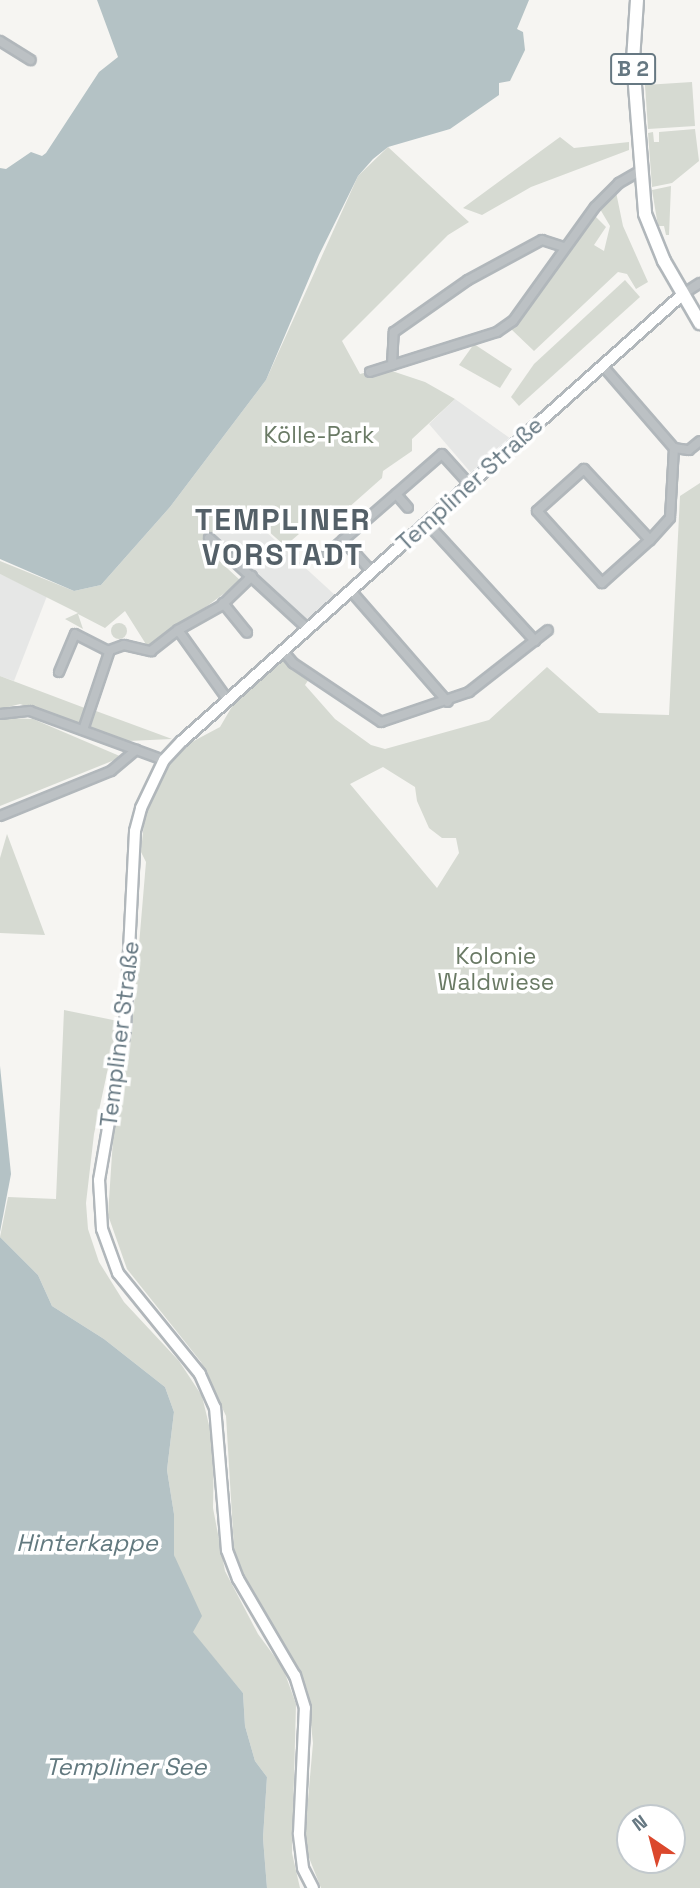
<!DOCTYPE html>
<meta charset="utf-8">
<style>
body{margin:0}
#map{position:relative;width:700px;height:1888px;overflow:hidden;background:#f6f5f2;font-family:"Space Grotesk",sans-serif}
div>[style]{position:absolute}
.built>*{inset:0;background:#e6e7e6}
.green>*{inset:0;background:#d6dad2}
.round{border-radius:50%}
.water>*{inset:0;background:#b4c2c5}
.roads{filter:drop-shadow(2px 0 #b1b7bb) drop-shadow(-2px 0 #b1b7bb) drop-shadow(0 2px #b1b7bb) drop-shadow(0 -2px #b1b7bb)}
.street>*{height:8px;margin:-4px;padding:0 4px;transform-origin:4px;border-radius:4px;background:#bcc1c4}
.secondary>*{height:10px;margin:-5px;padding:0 5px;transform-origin:5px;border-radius:5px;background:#fff}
.primary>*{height:12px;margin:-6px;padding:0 6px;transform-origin:6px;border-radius:6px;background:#fff}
span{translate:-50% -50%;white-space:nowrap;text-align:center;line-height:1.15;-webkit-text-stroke:7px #fff;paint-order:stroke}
.shield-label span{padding:2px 5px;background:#fff;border:2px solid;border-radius:5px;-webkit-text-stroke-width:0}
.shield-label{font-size:21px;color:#667882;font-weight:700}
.park-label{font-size:23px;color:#6a7a65}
.street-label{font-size:23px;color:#667882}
.water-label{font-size:24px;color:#62797f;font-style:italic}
.district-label{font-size:30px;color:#546068;font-weight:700;letter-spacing:2px}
.north{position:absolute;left:616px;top:1804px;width:70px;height:70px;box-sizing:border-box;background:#fff;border:2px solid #c2c9cd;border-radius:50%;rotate:325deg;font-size:19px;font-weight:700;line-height:28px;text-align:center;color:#667882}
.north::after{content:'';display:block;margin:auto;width:24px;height:32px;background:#db482d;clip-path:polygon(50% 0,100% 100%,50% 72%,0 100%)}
</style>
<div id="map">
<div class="built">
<i style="clip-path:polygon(455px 399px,511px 439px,472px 474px,429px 424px)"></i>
<i style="clip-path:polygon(240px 508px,336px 596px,307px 622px,212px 538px)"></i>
<i style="clip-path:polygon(0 574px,47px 596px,14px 681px,0 676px)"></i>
</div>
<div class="green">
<i style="clip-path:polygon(692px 82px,695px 126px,648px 129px,645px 85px)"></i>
<i style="clip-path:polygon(695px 129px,699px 161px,672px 183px,652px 187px,648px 133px,653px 132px,654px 142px,659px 142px,659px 132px)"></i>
<i style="clip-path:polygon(560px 137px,574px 148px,629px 142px,629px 150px,531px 187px,482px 215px,463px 208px)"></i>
<i style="clip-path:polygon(388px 147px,469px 222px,448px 235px,342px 341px,360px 374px,383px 368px,425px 382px,455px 399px,412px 439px,412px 451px,383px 471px,382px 478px,330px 524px,326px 519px,317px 527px,313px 522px,285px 546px,239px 505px,201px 544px,241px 581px,149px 649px,125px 611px,105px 628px,78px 614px,83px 629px,65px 619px,78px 613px,0 574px,0 561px,74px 591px,101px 585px,170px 507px,266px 380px,358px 176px)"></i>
<i style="clip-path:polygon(671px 186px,669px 235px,666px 235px,664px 226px,658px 226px,652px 190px)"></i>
<i style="clip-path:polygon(616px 192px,623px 226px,648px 282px,636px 289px,627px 274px,618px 272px,534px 351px,511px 329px,595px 216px,606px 227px,594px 245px,604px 251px,610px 226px,600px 209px)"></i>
<i style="clip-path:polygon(625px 280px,640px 297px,519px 406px,511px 397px,534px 364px)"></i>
<i style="clip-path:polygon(474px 344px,512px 369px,500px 388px,459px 365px)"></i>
<i style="clip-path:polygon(evenodd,700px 483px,700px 1888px,321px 1888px,304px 1845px,313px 1743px,307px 1689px,243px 1573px,234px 1549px,226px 1416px,201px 1362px,127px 1269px,108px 1215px,113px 1139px,132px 1028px,146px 862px,141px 852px,146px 801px,171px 761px,188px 744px,220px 727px,234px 703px,284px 659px,309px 679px,305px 685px,335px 719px,371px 745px,385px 749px,489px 720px,547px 667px,599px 713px,669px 715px,680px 496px,700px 483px,383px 767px,415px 787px,417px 801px,429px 828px,442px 838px,456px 838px,459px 853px,437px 888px,350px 784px,383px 767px,700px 483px,630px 1818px,672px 1818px,672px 1860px,630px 1860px,630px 1818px)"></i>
<i class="round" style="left:111px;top:623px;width:16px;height:16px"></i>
<i style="clip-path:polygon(0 676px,90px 710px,84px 726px,20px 704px,0 709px)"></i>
<i style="clip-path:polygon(96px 711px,145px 729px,172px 739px,128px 741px,90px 728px)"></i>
<i style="clip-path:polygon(10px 718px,33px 719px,122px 757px,0 806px,0 720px)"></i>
<i style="clip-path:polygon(7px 834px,45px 935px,0 933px,0 858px)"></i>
<i style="clip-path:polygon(64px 1010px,118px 1021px,94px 1134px,86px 1203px,88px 1229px,99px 1262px,124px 1302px,179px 1361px,202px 1396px,214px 1446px,213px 1508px,225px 1571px,258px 1634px,283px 1668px,296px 1704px,292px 1853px,300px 1888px,267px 1888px,263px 1838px,267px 1777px,255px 1761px,245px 1726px,243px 1693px,192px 1632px,174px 1555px,174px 1514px,167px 1470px,174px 1412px,165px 1387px,104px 1339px,52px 1306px,38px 1275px,0 1237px,8px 1197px,56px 1199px)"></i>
</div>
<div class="water">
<i style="clip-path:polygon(97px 0,529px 0,517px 29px,523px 32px,525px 50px,510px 81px,499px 83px,499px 95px,450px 129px,388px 147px,373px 159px,358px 176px,319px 255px,266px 380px,170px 507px,101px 585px,74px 591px,0 559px,0 168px,6px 169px,31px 152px,42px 156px,46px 153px,99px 72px,118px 57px)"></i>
<i style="clip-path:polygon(0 1066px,11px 1174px,0 1232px)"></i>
<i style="clip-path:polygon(0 1237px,38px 1275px,52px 1306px,104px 1339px,165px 1387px,174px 1412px,167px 1470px,174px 1514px,174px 1555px,202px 1616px,193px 1632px,243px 1693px,245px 1726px,255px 1761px,267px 1777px,263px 1838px,267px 1888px,0 1888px)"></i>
</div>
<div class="roads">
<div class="street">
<i style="left:0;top:41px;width:36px;rotate:32deg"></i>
<i style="left:683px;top:294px;width:20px;rotate:-33deg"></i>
<i style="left:392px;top:365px;width:33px;rotate:-87deg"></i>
<i style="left:394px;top:332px;width:90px;rotate:-35.1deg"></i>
<i style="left:468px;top:280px;width:84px;rotate:-28.4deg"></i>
<i style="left:542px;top:240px;width:22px;rotate:18deg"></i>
<i style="left:602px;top:365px;width:110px;rotate:49.1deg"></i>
<i style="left:674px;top:448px;width:70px;rotate:93.3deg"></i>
<i style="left:670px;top:518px;width:30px;rotate:132deg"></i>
<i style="left:650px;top:540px;width:97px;rotate:-132.9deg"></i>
<i style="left:584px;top:469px;width:63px;rotate:138.2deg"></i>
<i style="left:537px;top:511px;width:97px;rotate:47.9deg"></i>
<i style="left:602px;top:583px;width:64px;rotate:-41.9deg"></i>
<i style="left:370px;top:372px;width:133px;rotate:-17.5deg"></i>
<i style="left:497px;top:332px;width:19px;rotate:-35deg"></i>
<i style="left:513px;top:321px;width:140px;rotate:-54.3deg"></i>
<i style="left:595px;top:207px;width:34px;rotate:-45deg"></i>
<i style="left:619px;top:183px;width:24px;rotate:-30deg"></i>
<i style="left:674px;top:448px;width:15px;rotate:8deg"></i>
<i style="left:689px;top:450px;width:14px;rotate:-39deg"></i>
<i style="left:396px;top:494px;width:18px;rotate:49deg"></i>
<i style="left:427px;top:523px;width:160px;rotate:47.5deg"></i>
<i style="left:209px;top:538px;width:134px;rotate:42.6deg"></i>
<i style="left:343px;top:540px;width:43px;rotate:47.8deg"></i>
<i style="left:327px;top:554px;width:152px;rotate:-41deg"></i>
<i style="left:442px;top:454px;width:42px;rotate:47.9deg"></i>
<i style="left:351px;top:591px;width:147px;rotate:48.9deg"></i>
<i style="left:223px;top:603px;width:38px;rotate:51deg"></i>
<i style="left:178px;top:630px;width:49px;rotate:-29.2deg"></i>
<i style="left:221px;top:606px;width:43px;rotate:-44.1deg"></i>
<i style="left:283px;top:651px;width:16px;rotate:50deg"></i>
<i style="left:293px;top:663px;width:106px;rotate:33.8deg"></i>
<i style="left:381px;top:722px;width:93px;rotate:-18.8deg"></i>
<i style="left:469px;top:692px;width:100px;rotate:-38.1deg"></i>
<i style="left:59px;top:672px;width:41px;rotate:-67.2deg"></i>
<i style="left:75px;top:634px;width:38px;rotate:27deg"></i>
<i style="left:0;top:714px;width:30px;rotate:-6deg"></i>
<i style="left:30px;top:711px;width:143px;rotate:20.1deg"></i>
<i style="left:83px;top:730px;width:84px;rotate:-71.4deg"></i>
<i style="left:110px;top:650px;width:15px;rotate:-20deg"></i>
<i style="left:124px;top:645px;width:28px;rotate:13deg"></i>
<i style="left:151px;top:651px;width:34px;rotate:-38deg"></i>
<i style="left:178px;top:630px;width:86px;rotate:54.5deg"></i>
<i style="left:0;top:816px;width:120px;rotate:-22.1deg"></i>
<i style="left:111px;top:771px;width:33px;rotate:-40deg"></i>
</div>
<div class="secondary">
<i style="left:313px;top:1888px;width:22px;rotate:-117deg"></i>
<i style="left:303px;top:1868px;width:35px;rotate:-97deg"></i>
<i style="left:299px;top:1833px;width:125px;rotate:-87.3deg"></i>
<i style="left:305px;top:1708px;width:34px;rotate:-107deg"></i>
<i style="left:295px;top:1676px;width:113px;rotate:-120.4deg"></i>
<i style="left:238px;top:1579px;width:31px;rotate:-111deg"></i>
<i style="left:227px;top:1550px;width:143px;rotate:-94.8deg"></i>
<i style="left:215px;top:1408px;width:37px;rotate:-114deg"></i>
<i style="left:200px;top:1374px;width:130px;rotate:-129.1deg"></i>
<i style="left:118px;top:1273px;width:47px;rotate:-110deg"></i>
<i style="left:102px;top:1229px;width:49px;rotate:-93.5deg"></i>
<i style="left:99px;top:1180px;width:153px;rotate:-80.2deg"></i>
<i style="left:125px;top:1029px;width:198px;rotate:-87.1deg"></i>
<i style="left:135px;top:831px;width:24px;rotate:-75deg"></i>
<i style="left:141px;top:808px;width:53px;rotate:-64.4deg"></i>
<i style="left:164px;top:760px;width:26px;rotate:-47deg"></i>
<i style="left:182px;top:741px;width:671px;rotate:-41.74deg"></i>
</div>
<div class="primary">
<i style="left:637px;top:0;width:60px;rotate:93.8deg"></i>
<i style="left:633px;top:60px;width:154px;rotate:85.5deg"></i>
<i style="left:645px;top:214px;width:51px;rotate:68deg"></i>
<i style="left:664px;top:261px;width:72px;rotate:59.9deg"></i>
</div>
</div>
<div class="shield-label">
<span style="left:633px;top:69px">B 2</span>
</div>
<div class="park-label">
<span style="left:319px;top:435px">Kölle-Park</span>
<span style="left:496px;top:969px">Kolonie<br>Waldwiese</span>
</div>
<div class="street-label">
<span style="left:470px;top:484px;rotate:-42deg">Templiner Straße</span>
<span style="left:120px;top:1034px;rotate:-83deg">Templiner Straße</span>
</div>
<div class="water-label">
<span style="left:87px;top:1543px">Hinterkappe</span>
<span style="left:126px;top:1767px">Templiner See</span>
</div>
<div class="district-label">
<span style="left:283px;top:537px">TEMPLINER<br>VORSTADT</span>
</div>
<div class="north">N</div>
</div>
